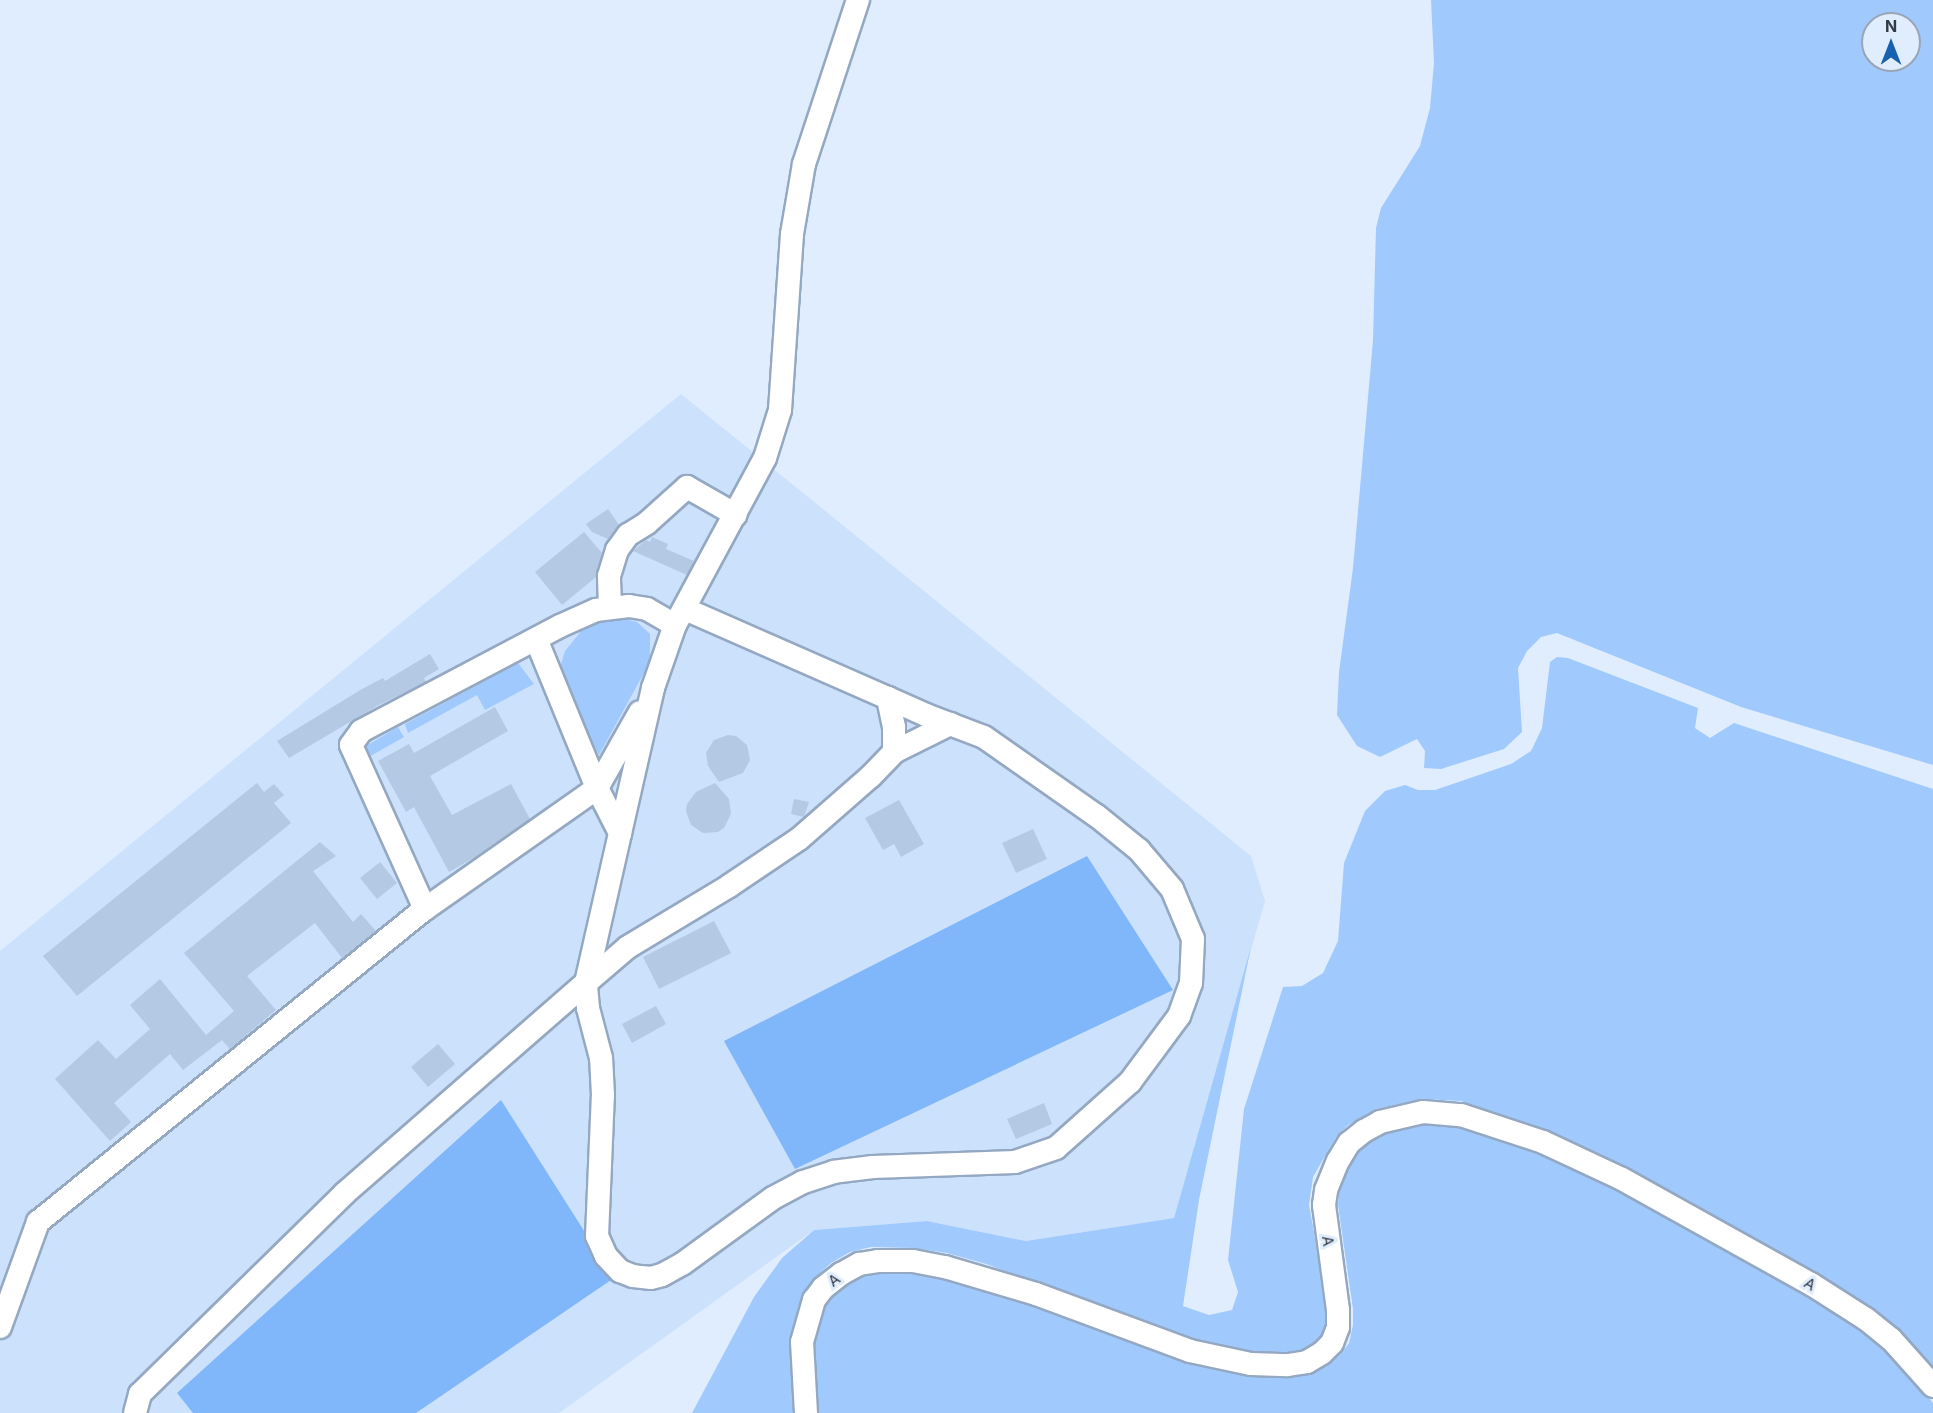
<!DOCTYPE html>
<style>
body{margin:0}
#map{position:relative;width:1933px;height:1413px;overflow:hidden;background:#e0edfe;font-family:Inter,sans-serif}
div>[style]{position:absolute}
.built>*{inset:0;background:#cce1fc}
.green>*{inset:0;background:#a0cafe}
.water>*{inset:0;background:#80b6fa}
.building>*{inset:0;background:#b4c9e4}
.roads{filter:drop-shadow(2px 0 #94a8c2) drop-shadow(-2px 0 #94a8c2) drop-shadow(0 2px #94a8c2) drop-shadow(0 -2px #94a8c2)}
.minor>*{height:22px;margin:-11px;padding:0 11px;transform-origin:11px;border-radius:11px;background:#fff}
span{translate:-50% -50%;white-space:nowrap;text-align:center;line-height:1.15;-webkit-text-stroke:6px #e0edfe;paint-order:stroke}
.street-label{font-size:15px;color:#323a45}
.north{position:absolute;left:1861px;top:12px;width:60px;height:60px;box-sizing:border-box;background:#e0edfe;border:2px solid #9aa5b4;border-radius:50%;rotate:0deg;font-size:16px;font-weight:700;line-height:24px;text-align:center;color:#323a45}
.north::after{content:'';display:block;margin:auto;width:21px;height:27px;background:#1860b0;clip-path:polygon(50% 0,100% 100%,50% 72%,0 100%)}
</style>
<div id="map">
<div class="built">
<i style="clip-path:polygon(681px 394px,1251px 856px,1265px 901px,1174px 1218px,1026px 1241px,927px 1221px,814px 1230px,559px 1413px,0 1413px,0 951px)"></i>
</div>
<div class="green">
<i style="clip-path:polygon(evenodd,1431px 0,1933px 0,1933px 765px,1741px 707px,1557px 633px,1541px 637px,1527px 651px,1518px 668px,1522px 732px,1504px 749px,1441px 769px,1424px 768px,1425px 751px,1417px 739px,1380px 757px,1357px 746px,1337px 715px,1339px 672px,1353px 568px,1373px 340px,1376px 228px,1381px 208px,1420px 146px,1430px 108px,1434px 63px,1431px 0,1873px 24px,1909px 24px,1909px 60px,1873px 60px,1873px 24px)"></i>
<i style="clip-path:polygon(621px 618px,637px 622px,650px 634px,650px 662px,599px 755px,562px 691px,561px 664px,565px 651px,582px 630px,596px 623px)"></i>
<i style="clip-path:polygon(1557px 657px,1568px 658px,1698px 708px,1695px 728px,1710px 738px,1734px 723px,1933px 789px,1933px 1367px,1899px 1330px,1874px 1309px,1625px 1167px,1546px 1132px,1461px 1101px,1423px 1099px,1376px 1109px,1348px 1125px,1336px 1137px,1313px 1177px,1309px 1205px,1328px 1309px,1323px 1338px,1304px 1352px,1288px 1356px,1252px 1354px,1191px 1341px,986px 1264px,947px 1253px,912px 1248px,871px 1247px,850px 1252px,831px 1263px,812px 1280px,802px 1296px,789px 1342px,795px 1413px,692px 1413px,754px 1297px,782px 1258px,814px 1230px,927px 1221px,1026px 1241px,1174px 1218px,1251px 947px,1199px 1200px,1183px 1306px,1209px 1315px,1232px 1310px,1238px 1292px,1228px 1260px,1244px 1109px,1283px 987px,1302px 986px,1323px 973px,1338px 941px,1344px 863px,1365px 811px,1385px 791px,1405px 785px,1418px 790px,1435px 790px,1511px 764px,1531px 751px,1542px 728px,1550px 662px)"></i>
<i style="clip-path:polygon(518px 663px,534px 684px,485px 710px,477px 695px,408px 733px,405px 724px)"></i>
<i style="clip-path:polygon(398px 727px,404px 737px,367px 758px,361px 749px)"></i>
<i style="clip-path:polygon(1442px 1119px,1537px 1151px,1616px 1187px,1805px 1292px,1882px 1346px,1909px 1372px,1933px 1403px,1933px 1413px,818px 1413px,814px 1380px,815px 1343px,824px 1303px,833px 1291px,845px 1283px,877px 1272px,912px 1272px,944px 1277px,1030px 1302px,1169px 1357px,1199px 1365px,1261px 1375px,1308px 1371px,1324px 1365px,1340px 1355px,1349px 1343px,1353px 1325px,1353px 1309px,1338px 1205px,1339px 1191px,1357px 1149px,1370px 1136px)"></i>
</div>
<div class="water">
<i style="clip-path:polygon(1087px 856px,1173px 990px,795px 1169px,724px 1041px)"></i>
<i style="clip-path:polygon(501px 1100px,614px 1278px,416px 1413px,193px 1413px,177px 1393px)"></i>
</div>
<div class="building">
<i style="clip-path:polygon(608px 509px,619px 525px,608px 539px,592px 532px,586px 524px)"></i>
<i style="clip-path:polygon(584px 532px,602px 553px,596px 577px,562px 605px,535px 572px)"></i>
<i style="clip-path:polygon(652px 537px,668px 544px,666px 549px,694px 561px,687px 575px,633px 551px,646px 540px,650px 542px)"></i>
<i style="clip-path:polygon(430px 654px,439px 669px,424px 678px,426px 682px,377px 706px,289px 758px,277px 741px,362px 689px,383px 678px,385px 681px)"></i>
<i style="clip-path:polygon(495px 707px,508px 731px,430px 776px,452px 815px,511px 784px,530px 819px,475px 857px,449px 872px,414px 807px,406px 812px,378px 761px,409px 744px,414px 753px)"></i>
<i style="clip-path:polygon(728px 735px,736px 736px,747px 745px,750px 760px,743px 773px,719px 782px,708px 766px,706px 753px,714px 740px)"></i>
<i style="clip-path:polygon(257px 783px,264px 792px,274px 784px,284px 795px,274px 803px,291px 823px,77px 996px,43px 956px)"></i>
<i style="clip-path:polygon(715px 783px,729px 799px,731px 814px,724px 828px,718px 832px,703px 833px,691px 825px,686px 811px,687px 804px,696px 792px)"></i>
<i style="clip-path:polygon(794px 799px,809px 802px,804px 817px,791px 814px)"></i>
<i style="clip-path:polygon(899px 800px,924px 844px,901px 857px,894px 844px,883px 850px,865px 818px)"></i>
<i style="clip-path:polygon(1033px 829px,1047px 859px,1016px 873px,1002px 843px)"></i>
<i style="clip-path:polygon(320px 842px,336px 856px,313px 871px,353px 922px,361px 914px,376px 931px,342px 958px,315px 923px,247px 976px,276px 1010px,230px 1049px,222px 1040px,183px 1070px,170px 1054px,114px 1103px,131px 1122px,110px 1141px,55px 1079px,98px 1040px,116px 1059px,150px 1029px,130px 1005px,160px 979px,206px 1035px,234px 1011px,184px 953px)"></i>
<i style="clip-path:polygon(380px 862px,397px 883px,377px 899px,360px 878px)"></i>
<i style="clip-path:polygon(714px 921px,731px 953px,659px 989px,643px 957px)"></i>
<i style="clip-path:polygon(656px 1006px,666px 1024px,632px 1043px,622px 1024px)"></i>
<i style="clip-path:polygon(438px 1044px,455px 1064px,428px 1087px,411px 1067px)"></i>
<i style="clip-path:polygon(1044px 1103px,1052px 1124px,1016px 1139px,1007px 1119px)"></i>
</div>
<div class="roads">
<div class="minor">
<i style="left:610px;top:607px;width:31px;rotate:-92deg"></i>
<i style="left:609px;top:576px;width:27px;rotate:-73deg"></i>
<i style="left:617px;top:550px;width:19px;rotate:-54deg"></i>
<i style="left:628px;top:535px;width:22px;rotate:-32deg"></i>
<i style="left:647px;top:523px;width:54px;rotate:-42deg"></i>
<i style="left:687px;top:487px;width:56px;rotate:29.7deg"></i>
<i style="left:685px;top:609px;width:222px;rotate:23.7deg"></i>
<i style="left:888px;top:698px;width:42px;rotate:24.1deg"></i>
<i style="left:926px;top:715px;width:62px;rotate:20.8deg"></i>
<i style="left:984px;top:737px;width:138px;rotate:35deg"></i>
<i style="left:1097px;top:816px;width:54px;rotate:39deg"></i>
<i style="left:1139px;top:850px;width:51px;rotate:49.8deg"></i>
<i style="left:1172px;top:889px;width:54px;rotate:67.2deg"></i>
<i style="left:1193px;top:939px;width:44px;rotate:92.6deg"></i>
<i style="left:1191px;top:983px;width:35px;rotate:110deg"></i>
<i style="left:1179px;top:1016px;width:82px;rotate:126.6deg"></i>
<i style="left:1130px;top:1082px;width:99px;rotate:138.3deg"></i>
<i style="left:1056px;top:1148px;width:43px;rotate:161.1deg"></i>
<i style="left:1015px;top:1162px;width:142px;rotate:178deg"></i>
<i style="left:873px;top:1167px;width:39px;rotate:173deg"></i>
<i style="left:834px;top:1172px;width:33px;rotate:162deg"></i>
<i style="left:803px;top:1182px;width:34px;rotate:152deg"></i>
<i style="left:773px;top:1198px;width:112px;rotate:144deg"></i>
<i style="left:682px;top:1264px;width:23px;rotate:151deg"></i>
<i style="left:662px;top:1275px;width:11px;rotate:165deg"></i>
<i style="left:651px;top:1278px;width:18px;rotate:-174deg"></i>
<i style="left:633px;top:1276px;width:14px;rotate:-159deg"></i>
<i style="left:620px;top:1271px;width:21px;rotate:-133deg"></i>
<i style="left:606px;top:1256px;width:22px;rotate:-114deg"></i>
<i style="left:597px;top:1236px;width:141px;rotate:-87.6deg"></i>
<i style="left:603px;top:1095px;width:37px;rotate:-93deg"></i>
<i style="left:601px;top:1058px;width:52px;rotate:-104.6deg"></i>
<i style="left:588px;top:1008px;width:25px;rotate:-95deg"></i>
<i style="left:586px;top:983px;width:55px;rotate:-40.6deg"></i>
<i style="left:628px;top:947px;width:118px;rotate:-31.1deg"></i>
<i style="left:729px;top:886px;width:84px;rotate:-33.9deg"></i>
<i style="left:799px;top:839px;width:96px;rotate:-41.2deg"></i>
<i style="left:871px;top:776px;width:33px;rotate:-46deg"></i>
<i style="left:894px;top:752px;width:25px;rotate:-90deg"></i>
<i style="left:894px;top:727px;width:30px;rotate:-102deg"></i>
<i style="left:536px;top:639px;width:161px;rotate:67.7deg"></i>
<i style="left:597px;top:788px;width:51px;rotate:62.9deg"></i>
<i style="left:894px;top:752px;width:63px;rotate:-26.6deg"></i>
<i style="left:425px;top:909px;width:180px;rotate:-114.3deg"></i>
<i style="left:351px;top:745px;width:17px;rotate:-54deg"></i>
<i style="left:361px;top:731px;width:225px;rotate:-27.8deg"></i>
<i style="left:560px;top:626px;width:39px;rotate:-24deg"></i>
<i style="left:596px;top:610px;width:33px;rotate:-7deg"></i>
<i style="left:629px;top:606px;width:18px;rotate:9deg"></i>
<i style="left:647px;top:609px;width:32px;rotate:30deg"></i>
<i style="left:0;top:1327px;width:112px;rotate:-70.1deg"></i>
<i style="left:38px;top:1222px;width:498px;rotate:-39deg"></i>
<i style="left:425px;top:909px;width:210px;rotate:-35.1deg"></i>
<i style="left:597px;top:788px;width:87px;rotate:-60.5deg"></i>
<i style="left:135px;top:1413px;width:20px;rotate:-75deg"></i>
<i style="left:140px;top:1394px;width:287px;rotate:-44.4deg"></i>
<i style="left:345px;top:1193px;width:320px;rotate:-41.1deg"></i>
<i style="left:586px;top:983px;width:303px;rotate:-77.2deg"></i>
<i style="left:653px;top:688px;width:67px;rotate:-70.8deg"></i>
<i style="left:675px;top:625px;width:190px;rotate:-61.7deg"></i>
<i style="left:765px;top:458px;width:50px;rotate:-72.6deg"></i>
<i style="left:780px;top:410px;width:176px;rotate:-86.1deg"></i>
<i style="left:792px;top:234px;width:71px;rotate:-80.3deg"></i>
<i style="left:804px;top:164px;width:173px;rotate:-71.8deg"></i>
<i style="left:806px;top:1413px;width:71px;rotate:-93.2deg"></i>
<i style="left:802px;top:1342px;width:44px;rotate:-74.1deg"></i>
<i style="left:814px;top:1300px;width:15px;rotate:-53deg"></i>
<i style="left:823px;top:1288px;width:23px;rotate:-38deg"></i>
<i style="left:841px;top:1274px;width:21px;rotate:-29deg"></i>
<i style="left:859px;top:1264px;width:19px;rotate:-9deg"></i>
<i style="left:878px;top:1261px;width:35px"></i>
<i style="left:913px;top:1261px;width:33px;rotate:11deg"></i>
<i style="left:945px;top:1267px;width:95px;rotate:16.5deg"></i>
<i style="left:1036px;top:1294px;width:164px;rotate:20.3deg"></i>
<i style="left:1190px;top:1351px;width:62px;rotate:12deg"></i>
<i style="left:1251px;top:1364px;width:37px;rotate:2deg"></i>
<i style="left:1288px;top:1365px;width:19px;rotate:-9deg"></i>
<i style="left:1307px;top:1362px;width:17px;rotate:-31deg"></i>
<i style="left:1322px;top:1353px;width:14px;rotate:-45deg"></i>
<i style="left:1332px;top:1343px;width:17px;rotate:-69deg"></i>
<i style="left:1338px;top:1327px;width:17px;rotate:-90deg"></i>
<i style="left:1338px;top:1310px;width:106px;rotate:-97.6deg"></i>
<i style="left:1324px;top:1205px;width:15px;rotate:-82deg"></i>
<i style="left:1326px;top:1190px;width:31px;rotate:-68deg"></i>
<i style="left:1338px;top:1161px;width:21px;rotate:-59deg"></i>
<i style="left:1349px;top:1143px;width:19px;rotate:-39deg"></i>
<i style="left:1364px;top:1131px;width:18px;rotate:-29deg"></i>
<i style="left:1380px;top:1122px;width:44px;rotate:-13.1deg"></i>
<i style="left:1423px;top:1112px;width:38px;rotate:5deg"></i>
<i style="left:1461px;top:1115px;width:86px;rotate:18.2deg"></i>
<i style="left:1543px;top:1142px;width:87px;rotate:25.1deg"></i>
<i style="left:1622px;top:1179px;width:216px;rotate:29.1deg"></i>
<i style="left:1811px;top:1284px;width:65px;rotate:32.5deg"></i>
<i style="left:1866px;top:1319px;width:32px;rotate:39deg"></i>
<i style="left:1891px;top:1339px;width:63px;rotate:48.2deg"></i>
</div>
</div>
<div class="street-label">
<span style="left:1328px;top:1241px;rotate:82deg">A</span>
<span style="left:834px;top:1280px;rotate:-37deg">A</span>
<span style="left:1810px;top:1284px;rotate:31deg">A</span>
</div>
<div class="north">N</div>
</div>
